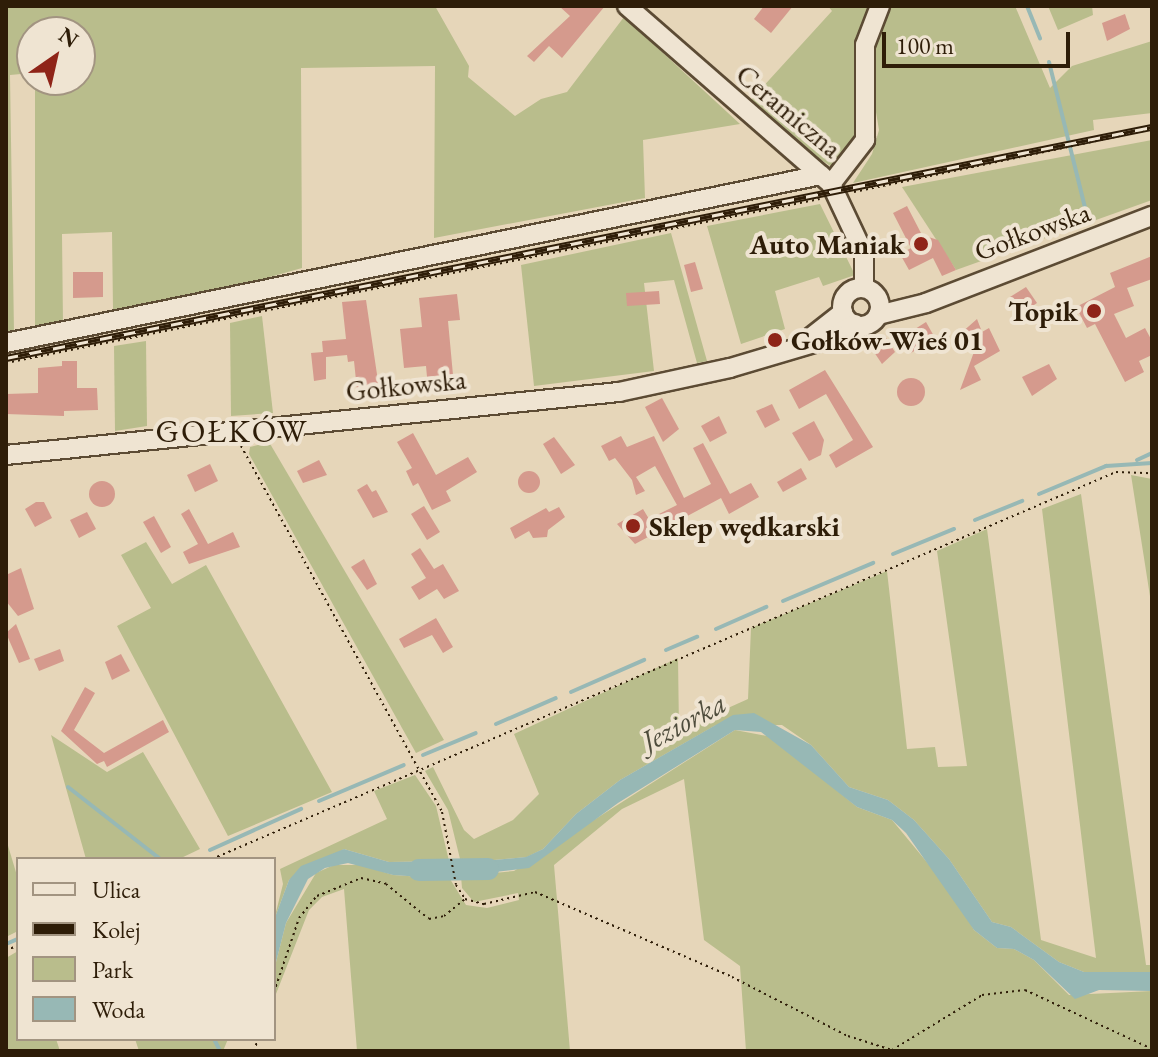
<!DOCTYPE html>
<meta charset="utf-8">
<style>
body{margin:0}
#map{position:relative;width:1158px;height:1057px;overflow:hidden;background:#e6d6b9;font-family:"EB Garamond",serif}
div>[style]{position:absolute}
.green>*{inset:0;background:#b9bd8c}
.water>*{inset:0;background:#97b8b5}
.stream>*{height:4px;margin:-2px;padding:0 2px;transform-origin:2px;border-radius:2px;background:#97b8b5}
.river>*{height:22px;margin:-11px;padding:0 11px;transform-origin:11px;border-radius:11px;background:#97b8b5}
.building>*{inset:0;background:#d59a8d}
.round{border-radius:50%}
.path>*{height:2px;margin-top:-1px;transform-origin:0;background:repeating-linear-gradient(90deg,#2e1d08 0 2px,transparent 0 6px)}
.roads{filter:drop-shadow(2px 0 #5c4b34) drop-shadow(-2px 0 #5c4b34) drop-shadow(0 2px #5c4b34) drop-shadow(0 -2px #5c4b34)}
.minor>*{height:18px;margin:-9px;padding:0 9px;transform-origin:9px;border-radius:9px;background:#efe4d2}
.minor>.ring{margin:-9px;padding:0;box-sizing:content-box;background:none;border:18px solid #efe4d2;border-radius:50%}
.rail>*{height:7px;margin-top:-3.5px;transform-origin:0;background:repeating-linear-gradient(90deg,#efe4d2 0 12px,#2e1d08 0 24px);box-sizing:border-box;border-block:2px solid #2e1d08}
.dots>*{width:22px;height:22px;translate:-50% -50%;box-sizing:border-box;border:4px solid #efe4d2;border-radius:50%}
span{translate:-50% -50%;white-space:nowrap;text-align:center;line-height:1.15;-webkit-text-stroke:8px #efe4d2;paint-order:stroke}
.street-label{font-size:28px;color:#2e1d08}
.poi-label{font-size:28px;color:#2e1d08;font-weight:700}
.right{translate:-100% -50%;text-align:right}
.left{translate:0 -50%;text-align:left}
.water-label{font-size:30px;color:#4e4c3c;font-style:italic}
.quarter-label{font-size:32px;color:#2e1d08;letter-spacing:2px}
.frame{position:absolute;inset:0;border:8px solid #2e1d08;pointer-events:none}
.legend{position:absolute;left:16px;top:857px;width:260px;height:184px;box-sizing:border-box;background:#efe4d2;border:2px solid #a29481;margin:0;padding:10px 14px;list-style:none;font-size:24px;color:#2e1d08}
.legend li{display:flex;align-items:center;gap:16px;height:40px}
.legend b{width:40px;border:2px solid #a29481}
.north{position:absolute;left:16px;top:16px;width:80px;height:80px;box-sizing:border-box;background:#efe4d2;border:2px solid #a29481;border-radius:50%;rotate:34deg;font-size:22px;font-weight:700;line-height:32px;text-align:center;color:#2e1d08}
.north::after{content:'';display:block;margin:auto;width:28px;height:36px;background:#8f2418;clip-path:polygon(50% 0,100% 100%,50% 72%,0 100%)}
.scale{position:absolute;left:882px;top:32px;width:188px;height:36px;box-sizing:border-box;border:4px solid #2e1d08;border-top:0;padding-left:10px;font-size:24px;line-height:28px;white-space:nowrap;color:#2e1d08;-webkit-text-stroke:6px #efe4d2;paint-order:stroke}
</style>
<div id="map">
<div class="green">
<i style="clip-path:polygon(6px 6px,435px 6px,469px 66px,468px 77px,515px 116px,541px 99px,567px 92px,624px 17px,740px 124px,643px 140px,645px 198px,434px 238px,435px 66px,301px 68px,302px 268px,228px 289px,113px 310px,112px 232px,62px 234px,63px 323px,35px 328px,35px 80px,80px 80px,80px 32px,32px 32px,32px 73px,10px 75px,14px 332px,6px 334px)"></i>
<i style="clip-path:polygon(828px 6px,868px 6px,860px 28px,860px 123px,852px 150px,832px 167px,784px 136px,750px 101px,832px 11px)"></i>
<i style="clip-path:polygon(891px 6px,1015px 6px,1050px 88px,1072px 66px,1152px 41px,1152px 113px,1093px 120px,1094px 130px,853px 183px,872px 154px,879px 130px,873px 94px,877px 33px)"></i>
<i style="clip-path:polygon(1048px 6px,1092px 6px,1093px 15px,1058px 30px)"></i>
<i style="clip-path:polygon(1152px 140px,1152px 200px,956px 270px,902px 187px)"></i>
<i style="clip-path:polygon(820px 204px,855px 275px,823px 286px,819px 277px,775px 291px,785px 329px,741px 344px,707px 226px)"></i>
<i style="clip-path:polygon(671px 233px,707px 361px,697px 363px,674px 280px,644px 283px,654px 371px,534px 386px,521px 265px)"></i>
<i style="clip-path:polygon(262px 316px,273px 413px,231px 416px,230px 323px)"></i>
<i style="clip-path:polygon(146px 341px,147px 426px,115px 431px,114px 346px)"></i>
<i style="clip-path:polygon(269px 442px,444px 740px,416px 753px,249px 454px,250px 447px)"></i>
<i style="clip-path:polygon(1131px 475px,1152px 479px,1152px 609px)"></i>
<i style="clip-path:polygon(1081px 494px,1146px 965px,1152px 965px,1152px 972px,1084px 972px,1059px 962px,1011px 927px,992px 922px,949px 859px,914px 820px,888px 800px,849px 787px,811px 745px,782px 725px,716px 725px,620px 780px,576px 814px,543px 849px,527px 857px,461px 863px,448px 810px,425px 771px,433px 767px,464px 830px,474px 839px,513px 820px,539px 794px,514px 734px,678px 658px,679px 730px,748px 699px,751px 628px,887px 571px,907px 749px,935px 747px,938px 767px,967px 766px,937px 551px,987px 529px,1041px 940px,1096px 958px,1042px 509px)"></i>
<i style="clip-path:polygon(146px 542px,172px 584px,206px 565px,332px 792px,228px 836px,117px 626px,151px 608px,121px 555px)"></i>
<i style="clip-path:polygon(735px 730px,772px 737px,857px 807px,892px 820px,954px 895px,974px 930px,997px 948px,1014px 949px,1034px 960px,1069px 995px,1152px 991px,1152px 1051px,746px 1051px,740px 966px,704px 940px,684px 779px,622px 809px,554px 865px,570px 1051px,357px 1051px,344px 889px,322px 897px,309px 910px,274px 999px,274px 970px,286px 923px,316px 873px,334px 865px,361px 865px,393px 875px,450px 879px,466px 905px,487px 908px,519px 900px,518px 893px,474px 902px,462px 888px,461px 876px,514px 871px)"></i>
<i style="clip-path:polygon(51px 735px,107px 772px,143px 752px,200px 849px,179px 859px,86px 859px)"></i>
<i style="clip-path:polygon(415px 775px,436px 806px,449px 861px,389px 862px,344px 849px,289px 880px,274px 920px,283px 884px,280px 869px,387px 819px,374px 791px)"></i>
<i style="clip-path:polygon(6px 839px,18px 879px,18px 931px,6px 937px)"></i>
<i style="clip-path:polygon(18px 951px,18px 1039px,56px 1039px,60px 1051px,6px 1051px,6px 958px)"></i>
<i style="clip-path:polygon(135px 1039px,228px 1039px,223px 1051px,139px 1051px)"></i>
</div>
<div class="water">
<i style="clip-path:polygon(754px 713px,811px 745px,849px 787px,888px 800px,914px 820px,949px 859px,992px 922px,1011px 927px,1059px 962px,1084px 972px,1152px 972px,1152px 991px,1099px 990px,1075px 999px,1034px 960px,1014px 949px,997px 948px,974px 930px,906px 833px,892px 820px,857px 807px,761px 732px,735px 730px,618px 803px,529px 868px,461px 876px,461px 863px,526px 857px,543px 849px,576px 814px,620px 780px,733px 715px)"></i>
<i style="clip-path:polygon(344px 849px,389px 862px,449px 861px,450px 879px,393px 875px,348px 863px,325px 868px,308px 879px,286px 923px,274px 970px,274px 920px,289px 880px,301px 866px)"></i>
</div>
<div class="stream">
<i style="left:1027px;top:6px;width:35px;rotate:68deg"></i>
<i style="left:1049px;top:62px;width:163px;rotate:76.1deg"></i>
<i style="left:1137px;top:460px;width:17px;rotate:-25deg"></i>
<i style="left:1039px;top:494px;width:73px;rotate:-22.7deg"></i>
<i style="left:1106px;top:466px;width:46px;rotate:-3.7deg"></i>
<i style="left:975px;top:520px;width:51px;rotate:-22deg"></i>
<i style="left:893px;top:554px;width:66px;rotate:-22.3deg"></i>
<i style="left:783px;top:601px;width:98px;rotate:-22.9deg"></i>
<i style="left:716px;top:629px;width:55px;rotate:-23.7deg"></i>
<i style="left:666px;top:650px;width:34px;rotate:-23deg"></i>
<i style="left:571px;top:692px;width:80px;rotate:-23.7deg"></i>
<i style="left:496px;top:724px;width:65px;rotate:-23.4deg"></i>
<i style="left:423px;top:755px;width:57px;rotate:-22.5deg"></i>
<i style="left:68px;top:787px;width:117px;rotate:38deg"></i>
<i style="left:319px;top:801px;width:92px;rotate:-23deg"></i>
<i style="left:210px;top:850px;width:100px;rotate:-24.3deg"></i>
<i style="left:6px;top:944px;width:13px;rotate:-23deg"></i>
<i style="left:214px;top:1039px;width:13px;rotate:63deg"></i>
</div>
<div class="river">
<i style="left:419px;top:870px;width:69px;rotate:-0.8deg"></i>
</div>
<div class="building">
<i style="clip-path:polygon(559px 6px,605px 6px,562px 58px,549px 46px,534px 62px,527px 56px,570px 16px)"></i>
<i style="clip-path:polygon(764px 6px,793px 6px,771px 33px,754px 19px)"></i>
<i style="clip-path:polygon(1125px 14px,1130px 29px,1107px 41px,1102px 23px)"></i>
<i style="clip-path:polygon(907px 206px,922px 235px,938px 240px,956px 270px,942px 276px,933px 258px,909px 270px,900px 254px,911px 248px,893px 213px)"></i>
<i style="clip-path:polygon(1152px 256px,1152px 279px,1127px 288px,1134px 306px,1114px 314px,1126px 338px,1145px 328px,1152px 341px,1152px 355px,1139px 361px,1144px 372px,1125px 382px,1095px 324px,1087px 328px,1076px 307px,1115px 287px,1110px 273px)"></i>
<i style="clip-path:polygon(695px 262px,703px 289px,691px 292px,684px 265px)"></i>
<i style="clip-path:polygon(73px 272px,103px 272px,103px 297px,73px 298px)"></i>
<i style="clip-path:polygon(1026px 287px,1037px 303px,1022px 313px,1010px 297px)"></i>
<i style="clip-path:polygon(659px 291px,660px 304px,627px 306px,626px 293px)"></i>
<i style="clip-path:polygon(457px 294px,460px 320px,448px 321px,453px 375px,427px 377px,426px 366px,404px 368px,400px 329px,422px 327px,419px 298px)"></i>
<i style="clip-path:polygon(366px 300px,379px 388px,357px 390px,354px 361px,348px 362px,347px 355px,326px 357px,326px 379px,314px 381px,311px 353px,323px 352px,322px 341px,346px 339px,342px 302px)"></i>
<i style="clip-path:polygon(977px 319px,982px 332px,989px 328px,1000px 351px,974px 366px,981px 380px,960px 390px,978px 341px,960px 334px)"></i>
<i style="clip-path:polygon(926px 322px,935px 338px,911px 353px,901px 338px)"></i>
<i style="clip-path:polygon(885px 336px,895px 352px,882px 364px,870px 346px)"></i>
<i style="clip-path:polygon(62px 361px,77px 361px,77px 388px,97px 388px,98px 410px,64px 411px,64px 416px,6px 414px,6px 394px,38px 393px,38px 368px,62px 366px)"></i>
<i style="clip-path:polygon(1049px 364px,1057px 379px,1032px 396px,1022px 377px)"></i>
<i style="clip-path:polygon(825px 370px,873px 447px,836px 468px,829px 455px,853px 440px,826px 394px,799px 409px,789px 390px)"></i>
<i class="round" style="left:897px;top:378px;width:28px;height:28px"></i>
<i style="clip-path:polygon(662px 398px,679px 429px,663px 442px,645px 407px)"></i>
<i style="clip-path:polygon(772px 404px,780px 420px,765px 428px,756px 411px)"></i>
<i style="clip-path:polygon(719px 416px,727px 433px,710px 442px,701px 426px)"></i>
<i style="clip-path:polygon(814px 421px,824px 440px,821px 455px,809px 461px,792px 433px)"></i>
<i style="clip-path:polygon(413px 433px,436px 475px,468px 457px,477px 472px,446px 491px,451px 501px,432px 510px,418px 483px,413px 486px,406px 471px,412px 468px,397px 442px)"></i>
<i style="clip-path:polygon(621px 436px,627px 447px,654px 436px,684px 498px,711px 484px,693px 448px,703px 443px,730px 494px,751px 483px,759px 497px,729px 514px,721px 498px,635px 544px,617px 524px,643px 509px,649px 519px,677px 505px,655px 466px,636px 477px,645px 491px,636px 495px,632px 480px,615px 458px,609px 461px,601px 446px)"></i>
<i style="clip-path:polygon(554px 437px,575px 465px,561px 474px,543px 444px)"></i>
<i style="clip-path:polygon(319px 460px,327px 475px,303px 483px,297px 471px)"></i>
<i style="clip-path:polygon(210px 464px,218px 481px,195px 492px,187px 475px)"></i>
<i style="clip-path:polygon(801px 468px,807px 479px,783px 492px,777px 482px)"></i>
<i class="round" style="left:518px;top:471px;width:22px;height:22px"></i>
<i class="round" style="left:89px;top:481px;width:26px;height:26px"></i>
<i style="clip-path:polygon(367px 484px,372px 492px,376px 490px,388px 512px,373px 518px,357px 490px)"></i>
<i style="clip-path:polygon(36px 502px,44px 502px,52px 518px,35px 527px,25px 509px)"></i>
<i style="clip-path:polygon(424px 506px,440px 532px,427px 540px,411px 514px)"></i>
<i style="clip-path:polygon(559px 507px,565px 517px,548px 530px,547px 537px,533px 538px,529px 531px,515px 539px,510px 528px,546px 508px,549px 512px)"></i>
<i style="clip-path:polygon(189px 509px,208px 544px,233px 532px,240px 547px,189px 564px,183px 552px,198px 544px,181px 514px)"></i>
<i style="clip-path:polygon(87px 512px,96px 529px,79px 538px,70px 520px)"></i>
<i style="clip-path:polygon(154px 516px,171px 547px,161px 553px,143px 522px)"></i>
<i style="clip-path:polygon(420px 548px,434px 569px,443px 564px,459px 591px,444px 599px,437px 589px,419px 600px,411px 587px,426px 578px,411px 554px)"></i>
<i style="clip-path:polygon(364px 559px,377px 584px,367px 590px,351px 567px)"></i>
<i style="clip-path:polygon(21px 568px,34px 609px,18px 616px,6px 601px,6px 575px)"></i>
<i style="clip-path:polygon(436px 618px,453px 647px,443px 653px,432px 635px,404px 648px,399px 639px)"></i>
<i style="clip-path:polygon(16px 624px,30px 659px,19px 663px,6px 633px)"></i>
<i style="clip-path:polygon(60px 649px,64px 661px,39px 671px,34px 659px)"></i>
<i style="clip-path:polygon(121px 654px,130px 671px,112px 680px,105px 662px)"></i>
<i style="clip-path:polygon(85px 687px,95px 693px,74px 730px,104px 753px,163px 720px,169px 732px,107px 767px,104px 761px,97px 764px,61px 731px)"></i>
</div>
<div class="path">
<i style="left:854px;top:192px;width:305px;rotate:-11.9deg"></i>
<i style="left:6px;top:363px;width:830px;rotate:-11.39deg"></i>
<i style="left:241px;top:446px;width:418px;rotate:61.2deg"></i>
<i style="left:442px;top:812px;width:74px;rotate:79.1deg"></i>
<i style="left:456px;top:885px;width:17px;rotate:57deg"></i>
<i style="left:212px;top:859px;width:983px;rotate:-23.18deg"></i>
<i style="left:1116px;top:472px;width:36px;rotate:2deg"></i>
<i style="left:6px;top:951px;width:13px;rotate:-27deg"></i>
<i style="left:274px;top:992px;width:78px;rotate:-71.3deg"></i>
<i style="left:299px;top:918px;width:28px;rotate:-51deg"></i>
<i style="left:317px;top:896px;width:48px;rotate:-22.2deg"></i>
<i style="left:361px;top:878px;width:26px;rotate:13deg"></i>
<i style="left:386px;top:884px;width:55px;rotate:39.1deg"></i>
<i style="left:429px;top:919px;width:15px;rotate:-11deg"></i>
<i style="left:444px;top:916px;width:27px;rotate:-39deg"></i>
<i style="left:465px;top:899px;width:20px;rotate:15deg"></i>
<i style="left:484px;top:904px;width:52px;rotate:-13.2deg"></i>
<i style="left:535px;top:892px;width:215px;rotate:23.3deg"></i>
<i style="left:732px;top:977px;width:130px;rotate:27deg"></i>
<i style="left:848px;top:1036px;width:46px;rotate:17.7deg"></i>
<i style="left:892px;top:1050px;width:105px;rotate:-31.4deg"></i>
<i style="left:982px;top:995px;width:43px;rotate:-6.6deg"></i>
<i style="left:1025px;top:990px;width:140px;rotate:24.9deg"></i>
<i style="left:254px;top:1051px;width:13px;rotate:-72deg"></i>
</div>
<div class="roads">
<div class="minor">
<i style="left:627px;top:6px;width:271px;rotate:41.1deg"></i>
<i style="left:831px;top:184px;width:77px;rotate:64.8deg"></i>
<i style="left:864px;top:254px;width:34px;rotate:90deg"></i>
<i style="left:831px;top:184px;width:56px;rotate:-52.3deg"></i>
<i style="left:865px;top:140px;width:95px;rotate:-90deg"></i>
<i style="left:865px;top:45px;width:42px;rotate:-69deg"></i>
<i class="ring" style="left:842px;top:288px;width:20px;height:20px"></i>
<i style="left:878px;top:315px;width:49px;rotate:-14deg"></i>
<i style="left:926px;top:303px;width:242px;rotate:-21.1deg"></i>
<i style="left:806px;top:341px;width:47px;rotate:-38.1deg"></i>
<i style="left:6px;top:343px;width:832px;rotate:-11.65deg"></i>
<i style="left:6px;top:455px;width:616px;rotate:-5.87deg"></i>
<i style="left:619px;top:392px;width:114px;rotate:-12.2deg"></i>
<i style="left:730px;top:368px;width:98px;rotate:-16.6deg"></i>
<i style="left:824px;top:340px;width:35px;rotate:-27deg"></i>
</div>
</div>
<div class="rail">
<i style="left:6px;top:358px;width:1169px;rotate:-11.4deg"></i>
</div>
<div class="dots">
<i style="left:921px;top:244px;background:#8f2418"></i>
<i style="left:1094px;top:311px;background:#8f2418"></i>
<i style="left:775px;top:340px;background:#8f2418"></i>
<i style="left:633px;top:526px;background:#8f2418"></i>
</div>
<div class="street-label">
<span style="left:789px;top:111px;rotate:40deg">Ceramiczna</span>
<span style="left:1032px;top:231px;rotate:-20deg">Gołkowska</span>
<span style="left:406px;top:385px;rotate:-6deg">Gołkowska</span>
</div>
<div class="poi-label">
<span class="right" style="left:905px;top:244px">Auto Maniak</span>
<span class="right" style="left:1078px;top:311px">Topik</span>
<span class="left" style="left:791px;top:340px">Gołków-Wieś 01</span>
<span class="left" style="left:649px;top:526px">Sklep wędkarski</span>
</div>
<div class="water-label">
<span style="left:684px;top:722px;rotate:-28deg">Jeziorka</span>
</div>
<div class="quarter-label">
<span style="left:232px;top:431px">GOŁKÓW</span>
</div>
<div class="frame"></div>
<ul class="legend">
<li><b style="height:10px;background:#efe4d2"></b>Ulica</li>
<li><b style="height:10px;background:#2e1d08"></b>Kolej</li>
<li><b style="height:22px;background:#b9bd8c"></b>Park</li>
<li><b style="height:22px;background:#97b8b5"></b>Woda</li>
</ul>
<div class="north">N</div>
<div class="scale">100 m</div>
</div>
